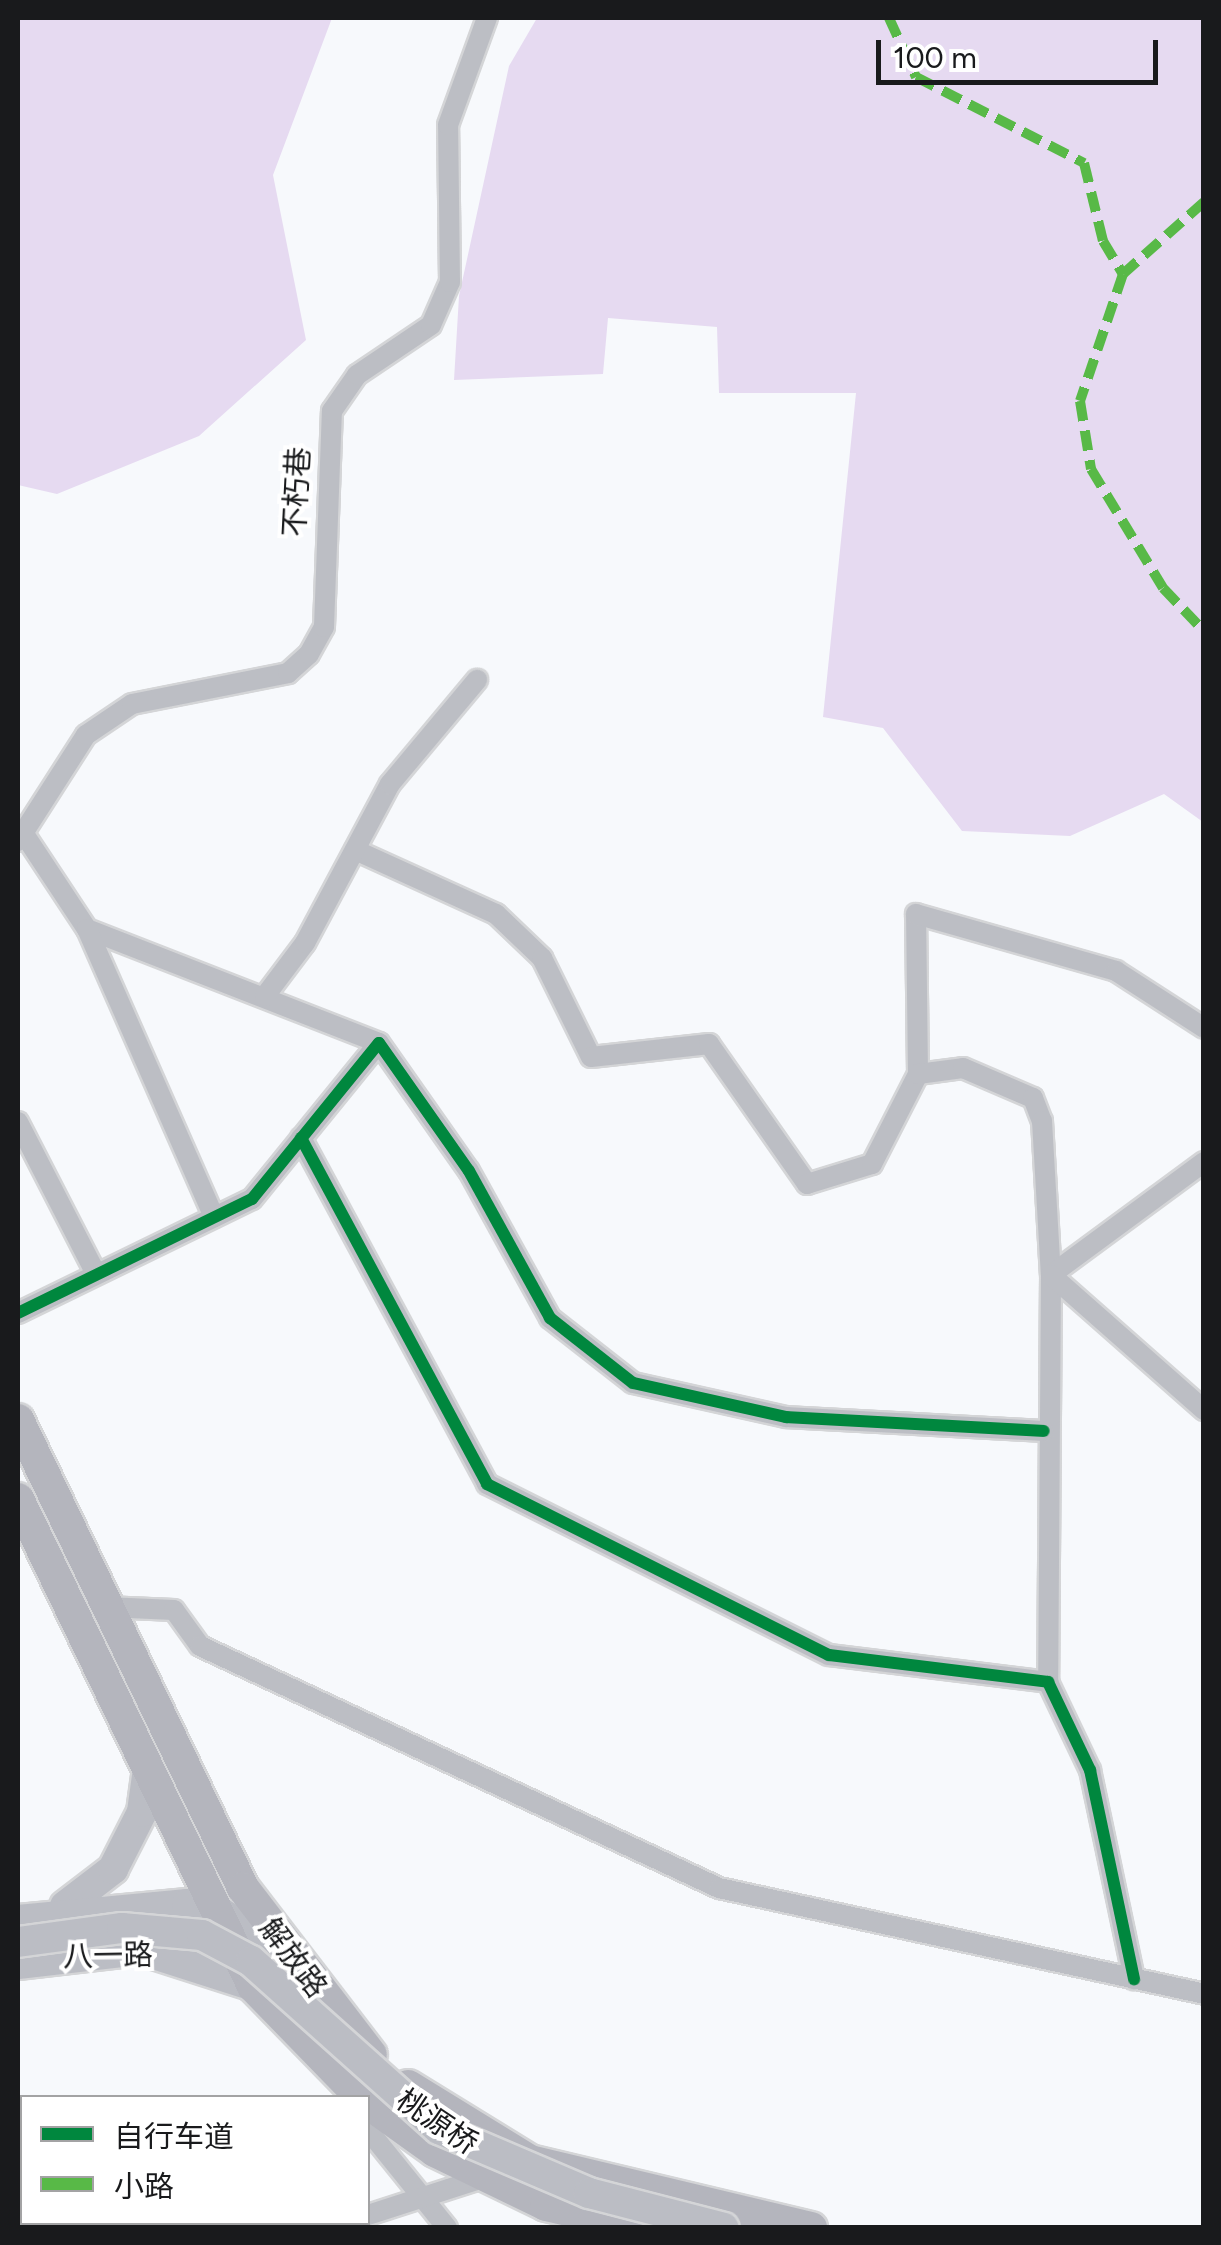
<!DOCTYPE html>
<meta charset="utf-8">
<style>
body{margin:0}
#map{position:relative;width:1221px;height:2245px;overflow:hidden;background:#f7f9fc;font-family:Figtree,"Noto Sans SC",sans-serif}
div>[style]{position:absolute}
.green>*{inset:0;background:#e6daf1}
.roads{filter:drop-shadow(2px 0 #d4d5d7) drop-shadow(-2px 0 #d4d5d7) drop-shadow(0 2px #d4d5d7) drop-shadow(0 -2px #d4d5d7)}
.minor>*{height:20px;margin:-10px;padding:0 10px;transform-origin:10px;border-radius:10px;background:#bcbec4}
.secondary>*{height:30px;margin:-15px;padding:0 15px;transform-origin:15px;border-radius:15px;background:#bbbdc4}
.primary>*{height:32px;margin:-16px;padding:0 16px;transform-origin:16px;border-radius:16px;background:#b4b5bd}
.bridges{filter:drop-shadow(2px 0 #d4d5d7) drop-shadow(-2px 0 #d4d5d7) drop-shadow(0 2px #d4d5d7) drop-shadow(0 -2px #d4d5d7)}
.secondary-bridge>*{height:30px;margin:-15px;padding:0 15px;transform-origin:15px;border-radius:15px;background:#bbbdc4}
.quiet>*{height:10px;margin-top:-5px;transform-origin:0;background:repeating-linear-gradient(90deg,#58b947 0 20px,transparent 0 30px)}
.cycleway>*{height:12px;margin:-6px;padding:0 6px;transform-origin:6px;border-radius:6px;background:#00873e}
span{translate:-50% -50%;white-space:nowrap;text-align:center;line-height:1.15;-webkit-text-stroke:8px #fff;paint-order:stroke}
.street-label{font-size:30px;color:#191a1c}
.frame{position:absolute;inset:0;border:20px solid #191a1c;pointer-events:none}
.legend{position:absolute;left:20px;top:2095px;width:350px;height:130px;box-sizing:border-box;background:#fff;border:2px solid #a3a3a4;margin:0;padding:12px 18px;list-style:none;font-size:30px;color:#191a1c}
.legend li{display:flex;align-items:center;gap:20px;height:50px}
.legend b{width:50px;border:2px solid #a3a3a4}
.scale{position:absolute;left:876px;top:40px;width:282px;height:45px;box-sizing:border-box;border:5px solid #191a1c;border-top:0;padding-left:12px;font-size:30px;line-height:35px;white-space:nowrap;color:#191a1c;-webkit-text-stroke:8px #fff;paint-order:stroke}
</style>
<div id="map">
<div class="green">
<i style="clip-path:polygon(18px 18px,332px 18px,273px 175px,306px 340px,199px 436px,57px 494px,18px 485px)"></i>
<i style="clip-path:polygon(537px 18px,1203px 18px,1203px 822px,1164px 794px,1070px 836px,962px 831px,883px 728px,823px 717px,856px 393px,719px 393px,717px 327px,608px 318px,603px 374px,454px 380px,459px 296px,509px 66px)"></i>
</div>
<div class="roads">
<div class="minor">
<i style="left:26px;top:837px;width:110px;rotate:56.5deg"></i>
<i style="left:87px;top:929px;width:313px;rotate:21.3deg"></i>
<i style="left:18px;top:841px;width:126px;rotate:-57.3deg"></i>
<i style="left:86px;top:735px;width:55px;rotate:-34deg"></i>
<i style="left:132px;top:704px;width:159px;rotate:-11.2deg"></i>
<i style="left:288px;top:673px;width:28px;rotate:-42deg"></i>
<i style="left:309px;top:654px;width:31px;rotate:-61deg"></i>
<i style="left:324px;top:627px;width:216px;rotate:-87.9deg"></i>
<i style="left:332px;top:411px;width:44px;rotate:-55.2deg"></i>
<i style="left:357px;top:375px;width:89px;rotate:-34deg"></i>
<i style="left:431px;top:325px;width:47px;rotate:-66.2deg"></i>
<i style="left:450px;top:282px;width:157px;rotate:-90.7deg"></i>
<i style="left:448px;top:125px;width:114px;rotate:-70deg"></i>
<i style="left:355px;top:850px;width:155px;rotate:24.4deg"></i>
<i style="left:496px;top:914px;width:64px;rotate:43.7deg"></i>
<i style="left:542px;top:958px;width:110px;rotate:63.7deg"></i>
<i style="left:591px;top:1057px;width:119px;rotate:-6.3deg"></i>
<i style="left:709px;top:1044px;width:171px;rotate:55deg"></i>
<i style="left:807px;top:1184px;width:68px;rotate:-17.1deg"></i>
<i style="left:872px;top:1164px;width:101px;rotate:-62.9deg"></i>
<i style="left:918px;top:1074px;width:160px;rotate:-90.7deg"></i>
<i style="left:916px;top:914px;width:208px;rotate:15.9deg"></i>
<i style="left:1116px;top:971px;width:105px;rotate:32.9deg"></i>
<i style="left:87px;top:929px;width:315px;rotate:66.2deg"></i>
<i style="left:265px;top:996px;width:66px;rotate:-53deg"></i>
<i style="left:305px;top:943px;width:180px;rotate:-61.9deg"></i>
<i style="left:390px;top:784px;width:136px;rotate:-50.1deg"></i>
<i style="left:918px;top:1074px;width:45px;rotate:-7.6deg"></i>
<i style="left:963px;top:1068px;width:76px;rotate:23.2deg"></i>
<i style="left:1033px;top:1098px;width:25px;rotate:69deg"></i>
<i style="left:1042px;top:1121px;width:154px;rotate:86.7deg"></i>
<i style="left:1051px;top:1275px;width:407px;rotate:90.4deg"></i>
<i style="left:18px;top:1122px;width:169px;rotate:62.8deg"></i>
<i style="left:301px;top:1138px;width:393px;rotate:61.7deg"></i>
<i style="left:487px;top:1484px;width:382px;rotate:26.6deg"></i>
<i style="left:829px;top:1655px;width:221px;rotate:7deg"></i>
<i style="left:1048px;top:1682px;width:98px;rotate:64.5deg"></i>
<i style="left:1090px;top:1770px;width:214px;rotate:78.1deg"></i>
<i style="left:1204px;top:1162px;width:190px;rotate:143.6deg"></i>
<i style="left:1051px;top:1275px;width:204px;rotate:41.4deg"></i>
<i style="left:18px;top:1313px;width:260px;rotate:-26deg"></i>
<i style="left:252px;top:1199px;width:201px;rotate:-50.9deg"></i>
<i style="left:379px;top:1043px;width:156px;rotate:54.9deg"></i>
<i style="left:469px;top:1171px;width:168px;rotate:61.1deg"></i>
<i style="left:550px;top:1318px;width:105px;rotate:38.1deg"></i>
<i style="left:633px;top:1383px;width:157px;rotate:12.5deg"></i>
<i style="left:786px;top:1417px;width:258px;rotate:3.1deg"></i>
<i style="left:106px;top:1607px;width:68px;rotate:2.5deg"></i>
<i style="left:174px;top:1610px;width:44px;rotate:54.2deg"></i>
<i style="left:200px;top:1646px;width:573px;rotate:25deg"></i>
<i style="left:719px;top:1888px;width:496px;rotate:12.3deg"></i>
<i style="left:368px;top:2130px;width:126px;rotate:51.1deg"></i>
<i style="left:368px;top:2215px;width:124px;rotate:-17.9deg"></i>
<i style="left:334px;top:2228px;width:15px;rotate:-23deg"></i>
</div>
<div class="secondary">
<i style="left:65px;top:1906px;width:61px;rotate:-37.6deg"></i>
<i style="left:113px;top:1869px;width:64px;rotate:-63deg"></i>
<i style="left:142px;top:1812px;width:43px;rotate:-82.1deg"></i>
<i style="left:18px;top:1920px;width:170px;rotate:-5.4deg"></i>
<i style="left:187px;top:1904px;width:28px;rotate:10deg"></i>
<i style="left:215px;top:1909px;width:80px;rotate:32.3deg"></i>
<i style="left:18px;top:1964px;width:124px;rotate:-6.5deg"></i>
<i style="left:141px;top:1950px;width:118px;rotate:17.8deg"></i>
</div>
<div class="primary">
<i style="left:18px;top:1420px;width:519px;rotate:64.32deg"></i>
<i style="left:243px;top:1888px;width:210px;rotate:52.5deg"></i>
<i style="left:18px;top:1499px;width:541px;rotate:64.24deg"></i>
<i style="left:253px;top:1986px;width:156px;rotate:45.8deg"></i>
<i style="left:408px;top:2086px;width:143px;rotate:31.6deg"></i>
<i style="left:530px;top:2161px;width:289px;rotate:13.4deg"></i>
<i style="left:368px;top:2103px;width:82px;rotate:35.6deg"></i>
<i style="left:435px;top:2151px;width:123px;rotate:25.9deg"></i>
<i style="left:546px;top:2205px;width:102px;rotate:13.1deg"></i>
</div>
</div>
<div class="bridges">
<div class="secondary-bridge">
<i style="left:18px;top:1942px;width:105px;rotate:-7.7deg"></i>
<i style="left:122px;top:1928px;width:80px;rotate:5deg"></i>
<i style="left:202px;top:1935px;width:55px;rotate:28deg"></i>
<i style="left:251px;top:1961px;width:252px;rotate:41.8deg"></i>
<i style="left:439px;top:2129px;width:163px;rotate:23.1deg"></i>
<i style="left:589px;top:2193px;width:139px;rotate:14.5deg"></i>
</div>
</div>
<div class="quiet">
<i style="left:889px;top:18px;width:65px;rotate:65.4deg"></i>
<i style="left:916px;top:77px;width:189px;rotate:27.1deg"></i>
<i style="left:1084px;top:163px;width:80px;rotate:76.3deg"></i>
<i style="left:1103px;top:241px;width:39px;rotate:59deg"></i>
<i style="left:1204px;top:202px;width:108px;rotate:138.4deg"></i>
<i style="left:1123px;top:274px;width:134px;rotate:108.7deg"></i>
<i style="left:1080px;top:401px;width:69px;rotate:80.8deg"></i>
<i style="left:1091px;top:469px;width:139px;rotate:58.8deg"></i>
<i style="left:1163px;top:588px;width:59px;rotate:46.4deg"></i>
</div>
<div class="cycleway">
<i style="left:301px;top:1138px;width:393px;rotate:61.7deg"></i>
<i style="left:487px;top:1484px;width:382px;rotate:26.6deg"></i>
<i style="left:829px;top:1655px;width:221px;rotate:7deg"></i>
<i style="left:1048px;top:1682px;width:98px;rotate:64.5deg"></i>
<i style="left:1090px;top:1770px;width:214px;rotate:78.1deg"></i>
<i style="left:18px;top:1313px;width:260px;rotate:-26deg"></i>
<i style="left:252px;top:1199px;width:201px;rotate:-50.9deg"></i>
<i style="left:379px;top:1043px;width:156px;rotate:54.9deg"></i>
<i style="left:469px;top:1171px;width:168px;rotate:61.1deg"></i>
<i style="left:550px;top:1318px;width:105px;rotate:38.1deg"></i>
<i style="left:633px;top:1383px;width:157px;rotate:12.5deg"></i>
<i style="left:786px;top:1417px;width:258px;rotate:3.1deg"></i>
</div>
<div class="street-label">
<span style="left:297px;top:492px;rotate:-87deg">不朽巷</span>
<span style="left:108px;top:1956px;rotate:-1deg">八一路</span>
<span style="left:293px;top:1958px;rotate:53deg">解放路</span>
<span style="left:437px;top:2122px;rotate:34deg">桃源桥</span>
</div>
<div class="frame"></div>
<ul class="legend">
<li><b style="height:12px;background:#00873e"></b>自行车道</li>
<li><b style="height:12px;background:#58b947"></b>小路</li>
</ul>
<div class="scale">100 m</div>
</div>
